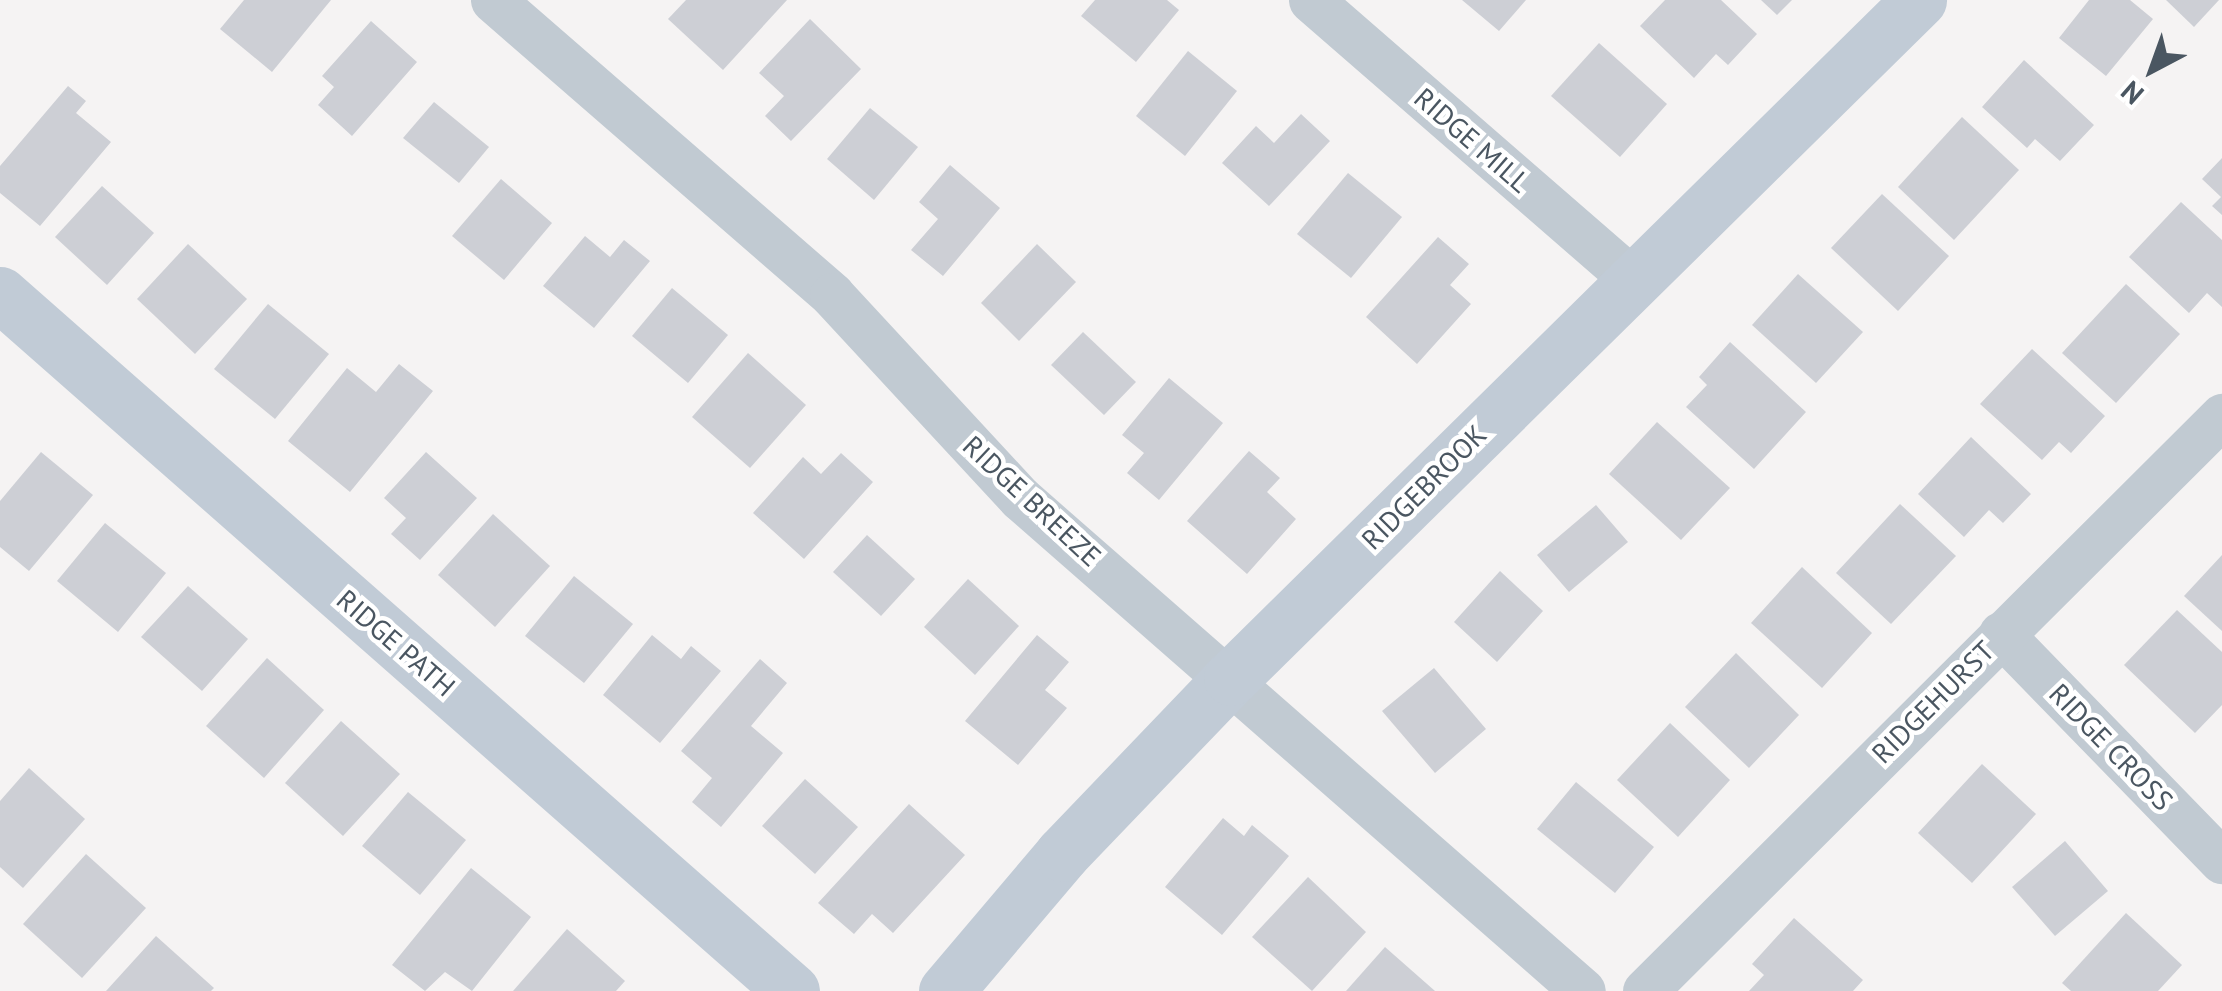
<!DOCTYPE html>
<style>
body{margin:0}
#map{position:relative;width:2222px;height:991px;overflow:hidden;background:#f5f3f3;font-family:"PT Sans",sans-serif}
div>[style]{position:absolute}
.building>*{inset:0;background:#cdcfd5}
.street>*{height:45px;margin:-22.5px;padding:0 22.5px;transform-origin:22.5px;border-radius:22.5px;background:#c1cad2}
.secondary>*{height:55px;margin:-27.5px;padding:0 27.5px;transform-origin:27.5px;border-radius:27.5px;background:#c1cbd6}
span{translate:-50% -50%;white-space:nowrap;text-align:center;line-height:1.15;-webkit-text-stroke:9px #fff;paint-order:stroke}
.street-label{font-size:28px;color:#4a5661}
.north{position:absolute;left:2102px;top:20px;width:100px;height:100px;-webkit-text-stroke:8px #fff;paint-order:stroke;rotate:221deg;font-size:28px;font-weight:700;line-height:40px;text-align:center;color:#4a5661}
.north::after{content:'';display:block;margin:auto;width:35px;height:45px;background:#4a5661;clip-path:polygon(50% 0,100% 100%,50% 72%,0 100%)}
</style>
<div id="map">
<div class="building">
<i style="clip-path:polygon(244px 0,331px 0,272px 72px,220px 29px)"></i>
<i style="clip-path:polygon(686px 0,787px 0,723px 70px,668px 19px)"></i>
<i style="clip-path:polygon(1095px 0,1167px 0,1179px 10px,1136px 62px,1081px 16px)"></i>
<i style="clip-path:polygon(1462px 0,1526px 0,1499px 31px)"></i>
<i style="clip-path:polygon(1665px 0,1721px 0,1757px 34px,1728px 65px,1716px 54px,1694px 78px,1640px 26px)"></i>
<i style="clip-path:polygon(1761px 0,1792px 0,1777px 15px)"></i>
<i style="clip-path:polygon(2089px 0,2130px 0,2153px 19px,2106px 76px,2059px 38px)"></i>
<i style="clip-path:polygon(2166px 0,2219px 0,2194px 27px)"></i>
<i style="clip-path:polygon(810px 19px,861px 69px,791px 141px,765px 116px,784px 96px,759px 73px)"></i>
<i style="clip-path:polygon(371px 21px,417px 62px,352px 136px,318px 105px,334px 87px,322px 76px)"></i>
<i style="clip-path:polygon(1599px 43px,1667px 104px,1620px 157px,1551px 96px)"></i>
<i style="clip-path:polygon(1188px 51px,1237px 91px,1185px 156px,1136px 116px)"></i>
<i style="clip-path:polygon(2024px 60px,2094px 125px,2060px 161px,2035px 139px,2027px 148px,1982px 107px)"></i>
<i style="clip-path:polygon(68px 86px,86px 101px,76px 113px,111px 142px,40px 226px,0 193px,0 166px)"></i>
<i style="clip-path:polygon(434px 102px,489px 147px,459px 183px,403px 138px)"></i>
<i style="clip-path:polygon(870px 108px,918px 147px,874px 200px,827px 159px)"></i>
<i style="clip-path:polygon(1301px 114px,1330px 141px,1269px 206px,1222px 163px,1256px 126px,1274px 143px)"></i>
<i style="clip-path:polygon(1962px 117px,2019px 170px,1954px 240px,1898px 187px)"></i>
<i style="clip-path:polygon(2222px 158px,2222px 215px,2212px 206px,2221px 197px,2202px 179px)"></i>
<i style="clip-path:polygon(950px 165px,1000px 208px,943px 276px,911px 250px,938px 219px,919px 202px)"></i>
<i style="clip-path:polygon(1348px 173px,1402px 217px,1351px 278px,1297px 234px)"></i>
<i style="clip-path:polygon(501px 179px,552px 223px,504px 280px,452px 236px)"></i>
<i style="clip-path:polygon(102px 186px,154px 233px,107px 285px,55px 237px)"></i>
<i style="clip-path:polygon(1882px 194px,1949px 256px,1898px 311px,1831px 248px)"></i>
<i style="clip-path:polygon(2181px 202px,2222px 240px,2222px 307px,2207px 293px,2189px 313px,2129px 257px)"></i>
<i style="clip-path:polygon(585px 236px,610px 257px,624px 240px,650px 261px,594px 328px,543px 286px)"></i>
<i style="clip-path:polygon(1438px 237px,1469px 264px,1450px 285px,1471px 304px,1417px 364px,1366px 317px)"></i>
<i style="clip-path:polygon(188px 244px,247px 299px,195px 354px,137px 299px)"></i>
<i style="clip-path:polygon(1037px 244px,1076px 282px,1019px 341px,981px 303px)"></i>
<i style="clip-path:polygon(1798px 274px,1863px 332px,1816px 383px,1752px 325px)"></i>
<i style="clip-path:polygon(2126px 284px,2180px 334px,2116px 403px,2062px 353px)"></i>
<i style="clip-path:polygon(672px 288px,728px 335px,688px 383px,632px 336px)"></i>
<i style="clip-path:polygon(268px 304px,329px 354px,275px 419px,214px 369px)"></i>
<i style="clip-path:polygon(1083px 332px,1136px 382px,1104px 415px,1051px 365px)"></i>
<i style="clip-path:polygon(1730px 342px,1806px 412px,1754px 469px,1686px 407px,1707px 385px,1699px 377px)"></i>
<i style="clip-path:polygon(2032px 349px,2105px 416px,2071px 453px,2059px 442px,2042px 460px,1980px 404px)"></i>
<i style="clip-path:polygon(748px 353px,806px 405px,750px 468px,692px 417px)"></i>
<i style="clip-path:polygon(399px 364px,433px 391px,350px 492px,288px 441px,347px 368px,376px 392px)"></i>
<i style="clip-path:polygon(1169px 378px,1223px 423px,1159px 500px,1127px 473px,1144px 453px,1122px 435px)"></i>
<i style="clip-path:polygon(1657px 422px,1730px 488px,1681px 540px,1609px 474px)"></i>
<i style="clip-path:polygon(1971px 437px,2031px 494px,2003px 523px,1989px 510px,1964px 537px,1918px 494px)"></i>
<i style="clip-path:polygon(1249px 451px,1280px 478px,1267px 492px,1296px 519px,1247px 574px,1187px 521px)"></i>
<i style="clip-path:polygon(41px 452px,93px 495px,29px 571px,0 547px,0 501px)"></i>
<i style="clip-path:polygon(426px 452px,477px 498px,420px 560px,391px 534px,406px 518px,384px 498px)"></i>
<i style="clip-path:polygon(841px 453px,873px 482px,804px 559px,753px 513px,803px 457px,821px 474px)"></i>
<i style="clip-path:polygon(1900px 504px,1956px 556px,1891px 624px,1836px 573px)"></i>
<i style="clip-path:polygon(1596px 505px,1628px 542px,1569px 592px,1537px 555px)"></i>
<i style="clip-path:polygon(493px 514px,550px 566px,495px 627px,438px 575px)"></i>
<i style="clip-path:polygon(105px 523px,166px 573px,118px 632px,57px 581px)"></i>
<i style="clip-path:polygon(867px 535px,915px 579px,881px 616px,833px 572px)"></i>
<i style="clip-path:polygon(2222px 555px,2222px 631px,2184px 596px)"></i>
<i style="clip-path:polygon(1802px 567px,1872px 633px,1822px 688px,1751px 623px)"></i>
<i style="clip-path:polygon(1500px 571px,1543px 611px,1497px 662px,1454px 622px)"></i>
<i style="clip-path:polygon(574px 576px,633px 624px,584px 683px,525px 636px)"></i>
<i style="clip-path:polygon(968px 579px,1019px 626px,975px 675px,924px 627px)"></i>
<i style="clip-path:polygon(188px 586px,248px 639px,202px 691px,141px 637px)"></i>
<i style="clip-path:polygon(2177px 610px,2222px 652px,2222px 705px,2195px 733px,2124px 665px)"></i>
<i style="clip-path:polygon(652px 635px,681px 659px,691px 646px,721px 671px,660px 743px,603px 695px)"></i>
<i style="clip-path:polygon(1037px 635px,1069px 662px,1045px 690px,1067px 708px,1018px 765px,965px 721px)"></i>
<i style="clip-path:polygon(1736px 653px,1799px 715px,1749px 768px,1685px 707px)"></i>
<i style="clip-path:polygon(267px 658px,324px 710px,264px 778px,206px 726px)"></i>
<i style="clip-path:polygon(760px 659px,787px 683px,751px 726px,783px 753px,721px 827px,692px 802px,712px 778px,681px 751px)"></i>
<i style="clip-path:polygon(1434px 668px,1486px 729px,1435px 773px,1382px 711px)"></i>
<i style="clip-path:polygon(341px 721px,400px 774px,343px 836px,285px 783px)"></i>
<i style="clip-path:polygon(1670px 723px,1730px 780px,1678px 837px,1617px 780px)"></i>
<i style="clip-path:polygon(1982px 764px,2036px 814px,1972px 883px,1918px 833px)"></i>
<i style="clip-path:polygon(29px 768px,85px 819px,23px 888px,0 867px,0 801px)"></i>
<i style="clip-path:polygon(805px 779px,858px 827px,815px 874px,762px 826px)"></i>
<i style="clip-path:polygon(1576px 782px,1654px 847px,1615px 893px,1537px 829px)"></i>
<i style="clip-path:polygon(408px 792px,466px 840px,420px 895px,362px 846px)"></i>
<i style="clip-path:polygon(909px 804px,965px 855px,893px 933px,872px 914px,854px 934px,818px 903px)"></i>
<i style="clip-path:polygon(1223px 818px,1244px 836px,1252px 825px,1289px 856px,1222px 935px,1165px 887px)"></i>
<i style="clip-path:polygon(2065px 841px,2108px 891px,2055px 936px,2012px 887px)"></i>
<i style="clip-path:polygon(86px 854px,146px 908px,82px 978px,23px 924px)"></i>
<i style="clip-path:polygon(471px 868px,531px 917px,472px 991px,445px 972px,425px 991px,392px 965px)"></i>
<i style="clip-path:polygon(1308px 877px,1366px 932px,1312px 991px,1252px 937px)"></i>
<i style="clip-path:polygon(2126px 913px,2182px 965px,2158px 991px,2071px 991px,2062px 983px)"></i>
<i style="clip-path:polygon(1794px 918px,1863px 980px,1853px 991px,1749px 991px,1764px 975px,1752px 964px)"></i>
<i style="clip-path:polygon(567px 929px,625px 981px,616px 991px,513px 991px)"></i>
<i style="clip-path:polygon(156px 936px,214px 988px,211px 991px,106px 991px)"></i>
<i style="clip-path:polygon(1385px 947px,1435px 991px,1346px 991px)"></i>
</div>
<div class="street">
<i style="left:493px;top:0;width:449px;rotate:41deg"></i>
<i style="left:832px;top:295px;width:277px;rotate:47.2deg"></i>
<i style="left:1020px;top:498px;width:748px;rotate:41.21deg"></i>
<i style="left:1311px;top:0;width:428px;rotate:41deg"></i>
<i style="left:2001px;top:634px;width:317px;rotate:45.8deg"></i>
<i style="left:1645px;top:991px;width:815px;rotate:-44.9deg"></i>
</div>
<div class="secondary">
<i style="left:0;top:294px;width:1055px;rotate:41.35deg"></i>
<i style="left:946px;top:991px;width:180px;rotate:-49.7deg"></i>
<i style="left:1062px;top:854px;width:244px;rotate:-46.2deg"></i>
<i style="left:1231px;top:678px;width:966px;rotate:-44.58deg"></i>
</div>
<div class="street-label">
<span style="left:1472px;top:140px;rotate:41deg">RIDGE MILL</span>
<span style="left:1424px;top:487px;rotate:-45deg">RIDGEBROOK</span>
<span style="left:1032px;top:501px;rotate:43deg">RIDGE BREEZE</span>
<span style="left:396px;top:643px;rotate:41deg">RIDGE PATH</span>
<span style="left:1933px;top:702px;rotate:-45deg">RIDGEHURST</span>
<span style="left:2111px;top:747px;rotate:46deg">RIDGE CROSS</span>
</div>
<div class="north">N</div>
</div>
